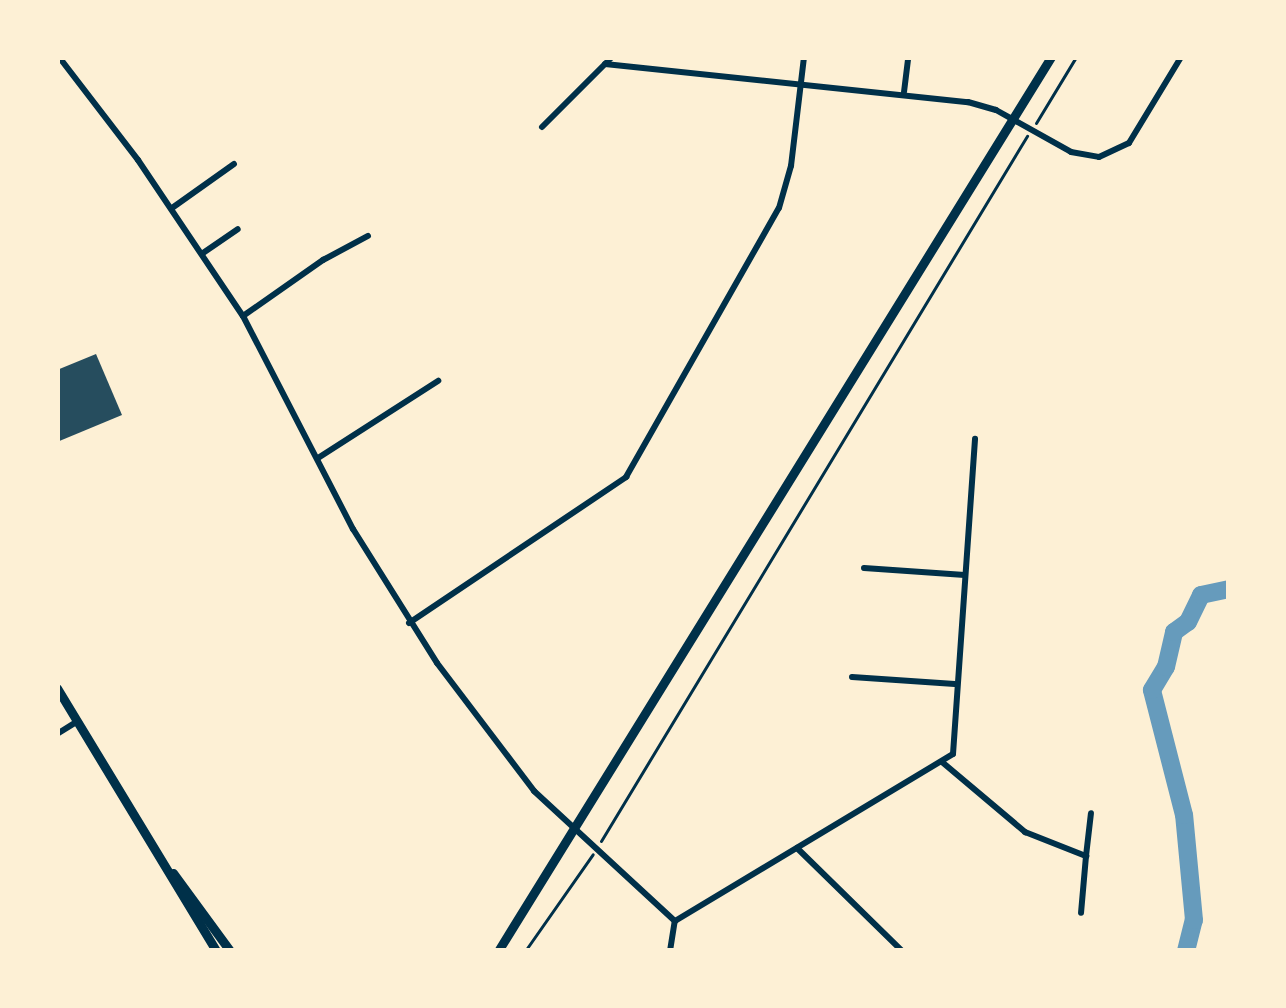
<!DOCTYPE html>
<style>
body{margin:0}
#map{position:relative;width:1286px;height:1008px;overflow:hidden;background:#fdf0d5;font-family:Ubuntu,sans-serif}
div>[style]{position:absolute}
.river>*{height:18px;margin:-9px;padding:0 9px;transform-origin:9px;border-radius:9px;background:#669bbc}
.building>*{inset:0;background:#264d5e}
.path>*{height:3px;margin:-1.5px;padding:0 1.5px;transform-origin:1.5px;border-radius:1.5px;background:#003049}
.minor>*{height:6px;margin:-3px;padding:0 3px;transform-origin:3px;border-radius:3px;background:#003049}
.secondary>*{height:9px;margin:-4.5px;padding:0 4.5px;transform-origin:4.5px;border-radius:4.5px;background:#003049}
.primary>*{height:9px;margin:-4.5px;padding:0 4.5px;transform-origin:4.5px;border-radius:4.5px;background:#003049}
span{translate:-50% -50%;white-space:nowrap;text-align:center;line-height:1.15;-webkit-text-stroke:9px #fdf0d5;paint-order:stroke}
.frame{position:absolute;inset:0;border:60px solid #fdf0d5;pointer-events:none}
</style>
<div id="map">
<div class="river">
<i style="left:1186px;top:951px;width:32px;rotate:-76deg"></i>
<i style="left:1194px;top:920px;width:105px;rotate:-95.4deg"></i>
<i style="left:1184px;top:815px;width:129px;rotate:-104.4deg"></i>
<i style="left:1152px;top:690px;width:27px;rotate:-59deg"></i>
<i style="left:1166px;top:667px;width:36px;rotate:-77deg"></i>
<i style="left:1174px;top:632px;width:17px;rotate:-36deg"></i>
<i style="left:1188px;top:622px;width:30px;rotate:-64deg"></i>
<i style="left:1201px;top:595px;width:29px;rotate:-12deg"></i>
</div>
<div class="building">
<i style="clip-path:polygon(96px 354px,122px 415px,57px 442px,57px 370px)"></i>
</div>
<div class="path">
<i style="left:1036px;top:123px;width:77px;rotate:-58.8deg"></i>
<i style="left:601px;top:841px;width:824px;rotate:-58.86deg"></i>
<i style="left:525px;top:951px;width:118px;rotate:-55deg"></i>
</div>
<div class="minor">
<i style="left:59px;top:57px;width:130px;rotate:52.5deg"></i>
<i style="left:138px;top:160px;width:188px;rotate:56.1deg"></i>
<i style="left:243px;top:316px;width:240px;rotate:62.7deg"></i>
<i style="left:353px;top:529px;width:158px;rotate:57.9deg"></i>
<i style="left:437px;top:663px;width:161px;rotate:52.8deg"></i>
<i style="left:534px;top:791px;width:192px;rotate:42.7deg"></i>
<i style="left:605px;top:64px;width:365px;rotate:6deg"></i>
<i style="left:968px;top:102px;width:29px;rotate:16deg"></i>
<i style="left:996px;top:110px;width:86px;rotate:29.2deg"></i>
<i style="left:1071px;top:152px;width:28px;rotate:10deg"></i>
<i style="left:1099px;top:157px;width:33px;rotate:-25deg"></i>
<i style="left:1129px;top:143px;width:100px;rotate:-58.8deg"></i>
<i style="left:904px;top:92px;width:35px;rotate:-83deg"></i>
<i style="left:542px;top:127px;width:99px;rotate:-45deg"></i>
<i style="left:172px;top:208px;width:76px;rotate:-35.4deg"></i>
<i style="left:203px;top:253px;width:42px;rotate:-34.4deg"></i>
<i style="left:243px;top:316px;width:98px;rotate:-35deg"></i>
<i style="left:323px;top:260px;width:51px;rotate:-28.1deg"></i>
<i style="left:318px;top:458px;width:143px;rotate:-32.7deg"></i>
<i style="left:864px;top:568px;width:101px;rotate:4deg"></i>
<i style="left:409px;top:623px;width:262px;rotate:-33.9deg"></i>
<i style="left:626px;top:477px;width:309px;rotate:-60.4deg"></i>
<i style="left:779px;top:208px;width:44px;rotate:-74.1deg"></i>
<i style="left:791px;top:166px;width:110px;rotate:-83.2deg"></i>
<i style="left:852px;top:677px;width:103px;rotate:3.9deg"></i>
<i style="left:57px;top:734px;width:22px;rotate:-32deg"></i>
<i style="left:942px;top:762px;width:109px;rotate:40.1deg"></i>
<i style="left:1025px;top:832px;width:66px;rotate:21.5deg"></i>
<i style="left:1086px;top:856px;width:57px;rotate:95deg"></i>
<i style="left:797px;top:848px;width:147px;rotate:44.4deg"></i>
<i style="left:1086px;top:856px;width:43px;rotate:-83.4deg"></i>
<i style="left:675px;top:921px;width:324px;rotate:-31deg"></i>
<i style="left:953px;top:754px;width:316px;rotate:-86deg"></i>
<i style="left:670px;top:951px;width:30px;rotate:-81deg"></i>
</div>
<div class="secondary">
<i style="left:498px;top:951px;width:1051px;rotate:-58.26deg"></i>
</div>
<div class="primary">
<i style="left:57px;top:688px;width:307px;rotate:58.8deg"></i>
<i style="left:173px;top:873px;width:97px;rotate:53.8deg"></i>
</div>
<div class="frame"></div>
</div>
